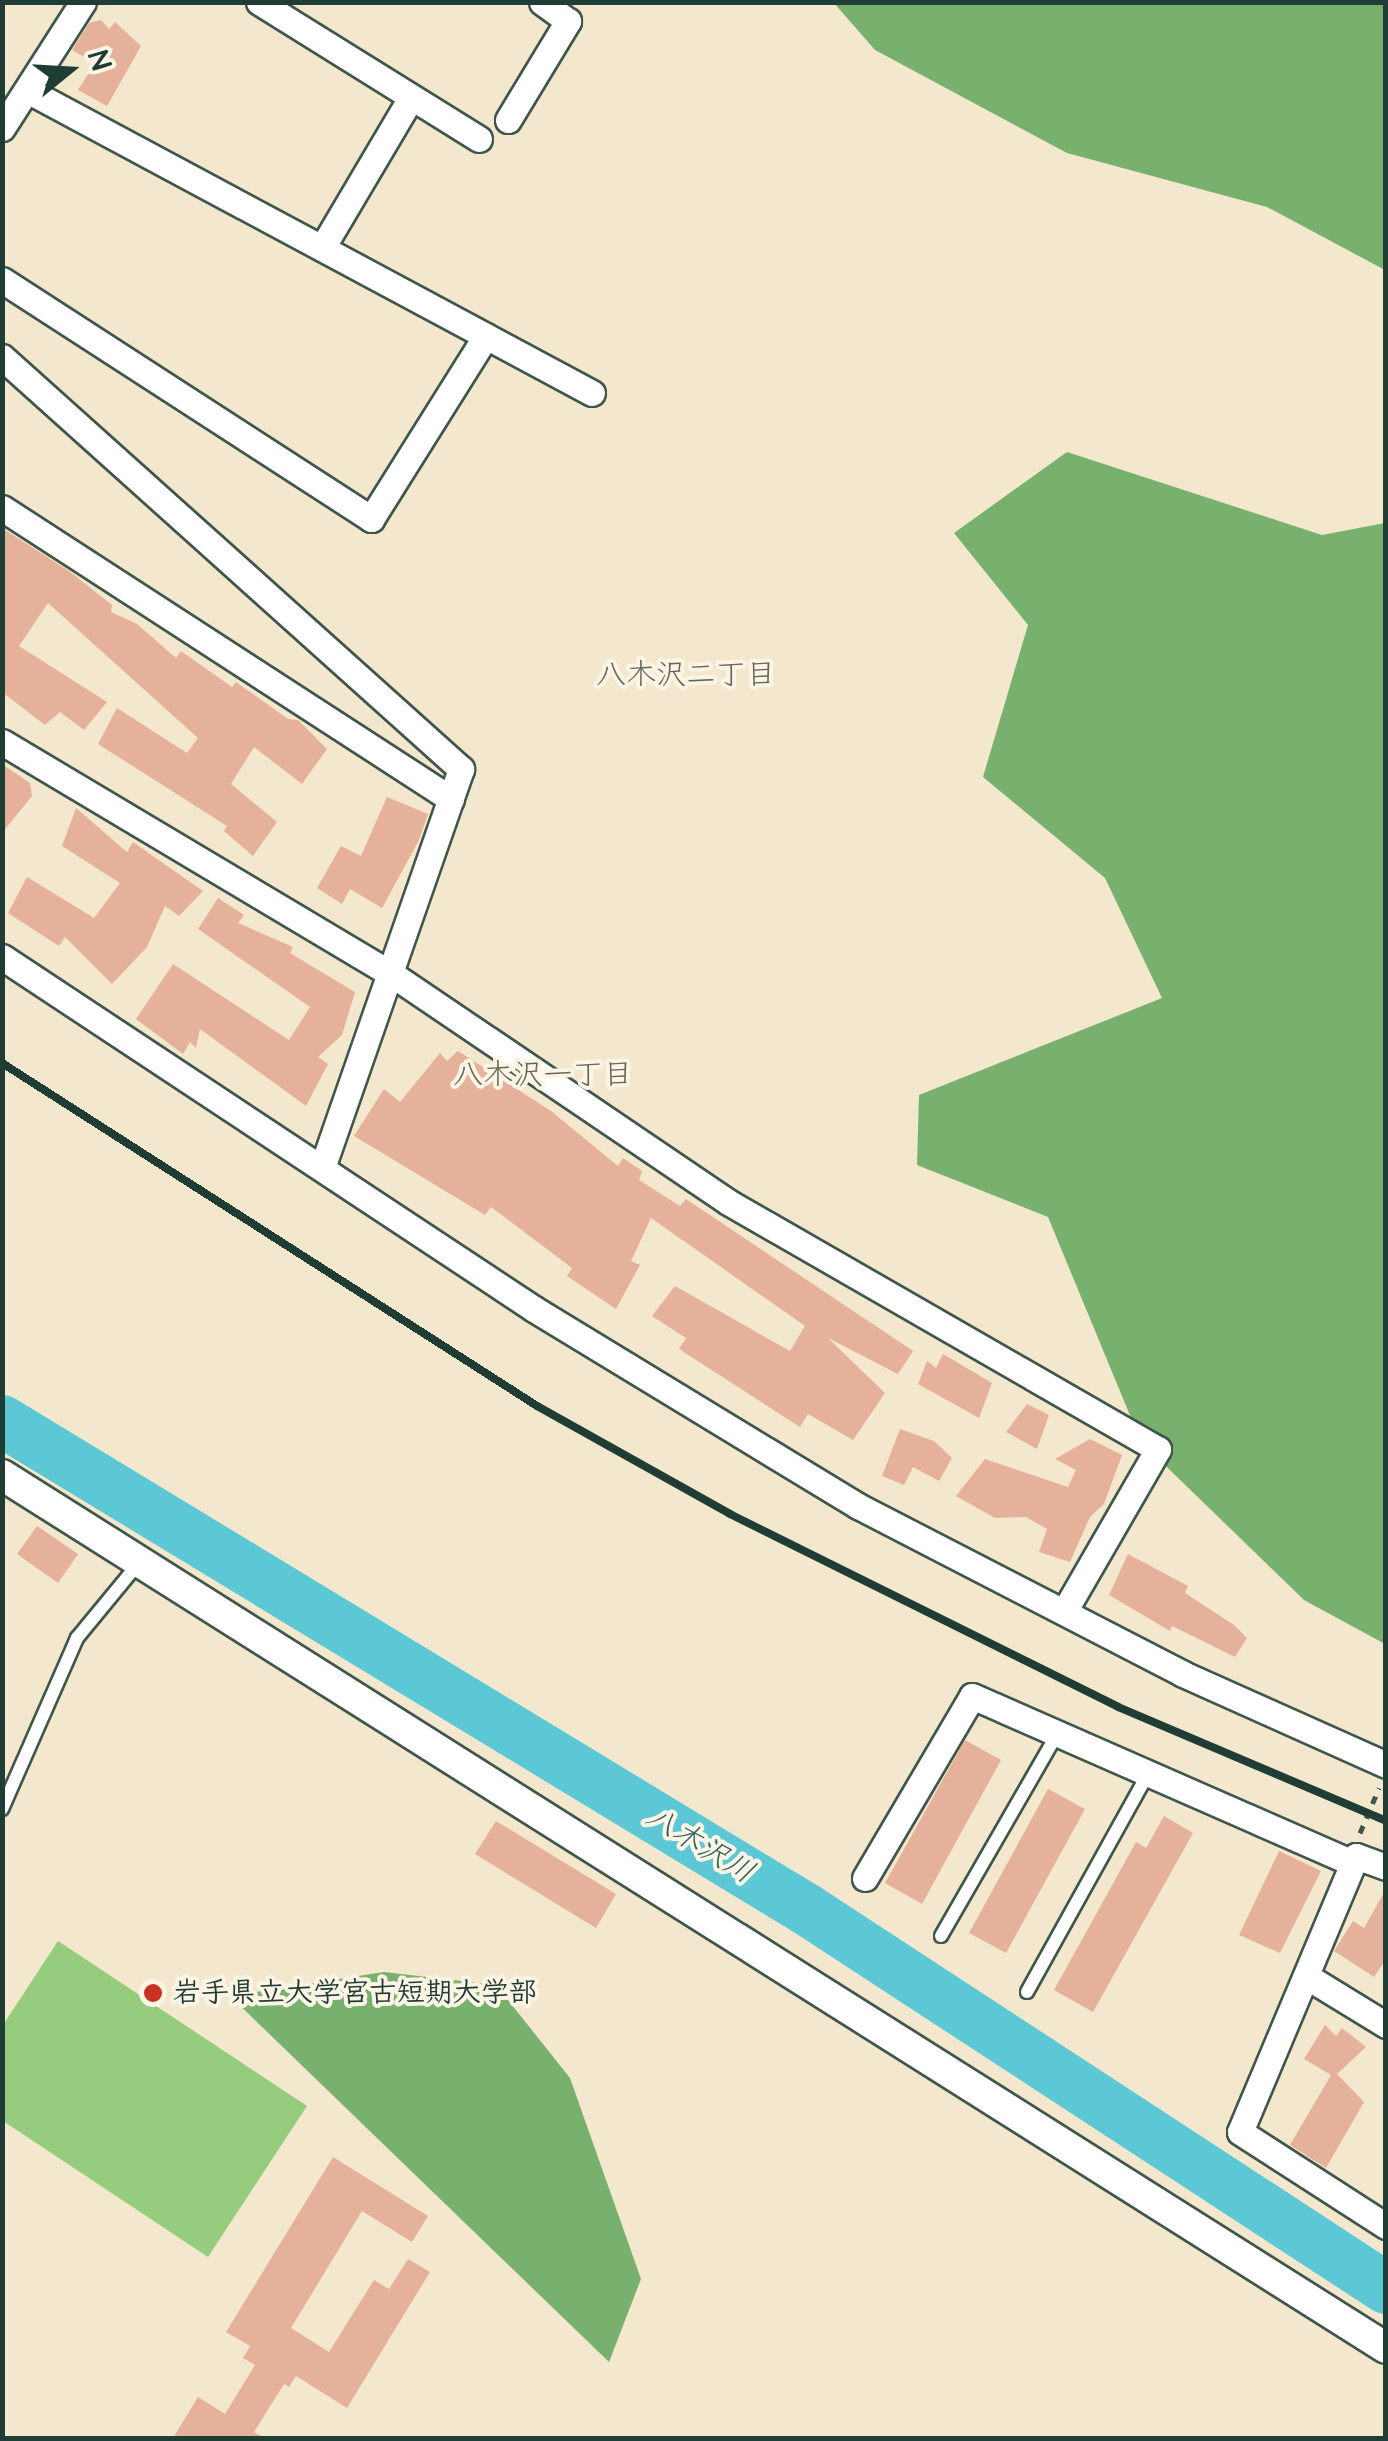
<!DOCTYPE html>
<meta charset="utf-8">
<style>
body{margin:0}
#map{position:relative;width:1388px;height:2441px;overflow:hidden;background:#f3e8cd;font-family:"Architects Daughter","Klee One",sans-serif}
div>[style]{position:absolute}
.green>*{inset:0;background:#95cc7e}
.forest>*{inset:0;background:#78b06d}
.river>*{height:52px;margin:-26px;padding:0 26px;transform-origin:26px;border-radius:26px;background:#5cc8d6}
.building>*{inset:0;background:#e6b19b}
.path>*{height:5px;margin-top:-2.5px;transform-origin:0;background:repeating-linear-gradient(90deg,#3f574b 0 8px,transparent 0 16px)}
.roads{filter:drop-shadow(2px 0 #3f574b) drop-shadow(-2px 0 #3f574b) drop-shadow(0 2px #3f574b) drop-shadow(0 -2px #3f574b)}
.service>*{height:12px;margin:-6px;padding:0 6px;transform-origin:6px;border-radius:6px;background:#fff}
.minor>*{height:25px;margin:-12.5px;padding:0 12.5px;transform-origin:12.5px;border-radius:12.5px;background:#fff}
.tertiary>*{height:30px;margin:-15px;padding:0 15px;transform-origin:15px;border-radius:15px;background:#fff}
.rail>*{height:8px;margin:-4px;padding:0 4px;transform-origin:4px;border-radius:4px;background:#1f3d34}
.dots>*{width:28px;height:28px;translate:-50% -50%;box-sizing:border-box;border:5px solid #fcf5e5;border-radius:50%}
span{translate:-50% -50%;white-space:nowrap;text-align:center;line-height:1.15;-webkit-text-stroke:8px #fcf5e5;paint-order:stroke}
.poi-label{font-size:28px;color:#1f3d34;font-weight:700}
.left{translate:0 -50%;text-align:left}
.neighbourhood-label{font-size:30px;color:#656658}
.water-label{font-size:30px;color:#2e605c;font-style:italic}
.frame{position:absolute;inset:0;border:5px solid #1f3d34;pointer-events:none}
.north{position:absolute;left:20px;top:20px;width:100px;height:100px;-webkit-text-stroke:8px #fcf5e5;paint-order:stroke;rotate:72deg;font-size:28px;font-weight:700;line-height:40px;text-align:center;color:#1f3d34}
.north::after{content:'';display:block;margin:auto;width:35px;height:45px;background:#1f3d34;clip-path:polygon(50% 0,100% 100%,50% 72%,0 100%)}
</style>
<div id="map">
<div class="green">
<i style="clip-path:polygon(58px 1941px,307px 2106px,208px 2257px,3px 2121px,3px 2025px)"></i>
</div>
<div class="forest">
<i style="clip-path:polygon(834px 3px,1385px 3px,1385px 270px,1267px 207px,1067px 153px,875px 50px)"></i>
<i style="clip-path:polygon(1067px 452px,1322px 535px,1385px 523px,1385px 1644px,1304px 1600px,1141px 1442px,1048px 1217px,917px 1165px,919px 1095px,1162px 998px,1105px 878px,983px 777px,1028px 625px,954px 533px)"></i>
<i style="clip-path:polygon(384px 1972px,496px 1985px,570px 2078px,641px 2279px,609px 2362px,230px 1996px)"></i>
</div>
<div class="river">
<i style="left:2px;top:1421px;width:941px;rotate:31.26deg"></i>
<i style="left:806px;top:1909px;width:693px;rotate:33.16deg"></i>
</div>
<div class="building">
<i style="clip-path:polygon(101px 20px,109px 29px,115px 22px,141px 46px,107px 106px,78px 90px,95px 63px,72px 50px,89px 23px)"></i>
<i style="clip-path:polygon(2px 528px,69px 571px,112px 605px,111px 612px,137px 624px,176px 658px,181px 651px,232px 687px,236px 682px,288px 719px,298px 720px,327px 749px,302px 784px,254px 747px,231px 784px,277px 822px,253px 856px,224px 831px,227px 826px,98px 744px,117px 708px,187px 753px,198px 738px,48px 603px,19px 646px,107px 702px,84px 730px,60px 712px,45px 725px,2px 692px)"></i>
<i style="clip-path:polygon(2px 764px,30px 783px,32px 796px,2px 833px)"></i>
<i style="clip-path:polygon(387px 797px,428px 814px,419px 840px,382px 908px,350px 889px,342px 904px,317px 888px,341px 846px,361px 856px)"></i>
<i style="clip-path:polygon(76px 808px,127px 852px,133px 842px,203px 891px,179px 916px,165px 906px,147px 947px,112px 984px,65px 937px,59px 946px,8px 913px,27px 877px,94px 918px,120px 883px,62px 846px)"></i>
<i style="clip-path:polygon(218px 898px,244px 915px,238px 923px,293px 947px,290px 953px,355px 992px,342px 1035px,318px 1057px,328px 1064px,306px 1106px,200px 1029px,196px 1048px,190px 1042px,183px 1054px,136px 1019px,173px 964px,289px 1040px,310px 1007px,198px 929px)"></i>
<i style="clip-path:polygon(458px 1051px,551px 1111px,618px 1166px,623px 1158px,642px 1171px,639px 1180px,680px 1206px,686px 1199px,913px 1351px,898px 1374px,828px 1338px,885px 1393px,853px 1440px,808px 1414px,800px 1427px,679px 1349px,686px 1338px,652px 1316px,675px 1286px,790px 1351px,805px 1326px,651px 1218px,631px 1261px,640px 1265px,616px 1309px,567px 1276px,572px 1268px,491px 1207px,485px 1215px,354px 1136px,384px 1089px,400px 1102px,440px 1053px,447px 1061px)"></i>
<i style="clip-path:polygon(943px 1354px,992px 1383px,979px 1418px,918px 1384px,927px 1361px,936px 1368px)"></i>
<i style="clip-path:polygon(1027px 1404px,1049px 1415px,1037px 1449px,1006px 1432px)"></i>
<i style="clip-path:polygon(900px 1429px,934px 1441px,952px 1458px,939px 1481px,913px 1467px,904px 1485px,882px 1476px)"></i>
<i style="clip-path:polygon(1090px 1439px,1122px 1455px,1104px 1504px,1090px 1517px,1070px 1562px,1039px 1552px,1047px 1529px,1026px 1517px,995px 1518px,956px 1496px,985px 1459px,1068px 1487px,1076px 1470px,1055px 1459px)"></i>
<i style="clip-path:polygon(37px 1526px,78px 1554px,58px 1583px,17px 1554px)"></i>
<i style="clip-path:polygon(1128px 1554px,1188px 1586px,1185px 1593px,1234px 1625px,1247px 1638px,1235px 1657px,1172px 1626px,1170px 1631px,1109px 1595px)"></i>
<i style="clip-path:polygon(965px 1740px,1001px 1760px,922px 1904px,885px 1883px)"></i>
<i style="clip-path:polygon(1048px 1789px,1085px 1809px,1006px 1953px,969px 1933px)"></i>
<i style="clip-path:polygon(1164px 1816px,1193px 1833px,1093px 2012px,1054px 1990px,1136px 1842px,1146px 1848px)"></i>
<i style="clip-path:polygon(496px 1821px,616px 1894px,596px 1928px,475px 1854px)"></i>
<i style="clip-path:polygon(1279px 1851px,1321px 1871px,1280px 1953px,1239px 1935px)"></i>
<i style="clip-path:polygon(1386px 1889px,1386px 1959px,1374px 1977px,1334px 1951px,1353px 1921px,1364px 1928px)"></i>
<i style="clip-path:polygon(1325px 2025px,1336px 2036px,1342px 2028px,1366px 2047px,1337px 2074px,1364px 2102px,1326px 2168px,1290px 2145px,1331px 2075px,1304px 2059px)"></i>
<i style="clip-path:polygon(333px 2157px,428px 2216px,412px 2242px,362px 2211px,291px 2328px,329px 2352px,374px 2280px,389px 2289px,408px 2259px,430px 2272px,347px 2408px,296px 2376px,289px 2387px,284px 2384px,254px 2432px,264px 2438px,173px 2438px,198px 2397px,225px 2414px,255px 2365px,243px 2358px,250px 2346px,226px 2332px)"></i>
</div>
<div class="path">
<i style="left:1360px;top:1833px;width:49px;rotate:-67.1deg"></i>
</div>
<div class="roads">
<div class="service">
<i style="left:2px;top:1809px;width:187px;rotate:-66.3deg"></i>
<i style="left:77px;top:1638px;width:96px;rotate:-50.5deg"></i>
<i style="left:941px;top:1936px;width:233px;rotate:-60.1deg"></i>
<i style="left:1027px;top:1992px;width:249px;rotate:-61deg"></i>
</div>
<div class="minor">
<i style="left:259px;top:2px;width:259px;rotate:31.9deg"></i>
<i style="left:27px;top:90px;width:641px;rotate:28.2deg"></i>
<i style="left:508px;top:120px;width:116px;rotate:-58.8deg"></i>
<i style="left:568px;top:21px;width:32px;rotate:-144deg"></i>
<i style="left:2px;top:128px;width:150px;rotate:-57.3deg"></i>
<i style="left:322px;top:248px;width:173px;rotate:-59.4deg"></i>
<i style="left:2px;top:280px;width:440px;rotate:32.9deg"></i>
<i style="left:371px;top:519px;width:216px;rotate:-57.9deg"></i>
<i style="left:2px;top:357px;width:617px;rotate:41.91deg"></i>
<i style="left:461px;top:769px;width:420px;rotate:109.2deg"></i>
<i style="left:2px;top:508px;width:535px;rotate:32.95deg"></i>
<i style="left:2px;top:742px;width:452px;rotate:30.8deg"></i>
<i style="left:390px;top:973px;width:408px;rotate:34.1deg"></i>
<i style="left:728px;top:1202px;width:496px;rotate:29.9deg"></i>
<i style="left:1158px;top:1449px;width:188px;rotate:120deg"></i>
<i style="left:2px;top:957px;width:638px;rotate:33.49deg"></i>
<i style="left:534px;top:1309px;width:379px;rotate:31.3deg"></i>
<i style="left:858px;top:1506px;width:366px;rotate:27.3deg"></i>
<i style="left:1183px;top:1674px;width:222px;rotate:24.1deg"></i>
<i style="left:1386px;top:1867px;width:32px;rotate:-160deg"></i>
<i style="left:1356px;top:1856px;width:299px;rotate:112.8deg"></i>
<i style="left:1240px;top:2132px;width:174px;rotate:32.8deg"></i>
<i style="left:865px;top:1878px;width:211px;rotate:-59.5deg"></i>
<i style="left:972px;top:1696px;width:415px;rotate:23.7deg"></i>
<i style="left:1306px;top:1976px;width:94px;rotate:31.5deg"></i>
</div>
<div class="tertiary">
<i style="left:2px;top:1475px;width:1636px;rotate:32.24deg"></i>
</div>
</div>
<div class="rail">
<i style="left:2px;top:1063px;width:636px;rotate:32.66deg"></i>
<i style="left:537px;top:1406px;width:221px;rotate:29.2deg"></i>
<i style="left:730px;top:1514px;width:433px;rotate:26.4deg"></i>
<i style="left:1118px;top:1707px;width:291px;rotate:23deg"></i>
</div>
<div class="dots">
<i style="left:153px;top:1993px;background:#c8321e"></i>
</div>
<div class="poi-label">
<span class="left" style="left:173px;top:1993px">岩手県立大学宮古短期大学部</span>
</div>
<div class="neighbourhood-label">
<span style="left:686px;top:675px">八木沢二丁目</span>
<span style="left:543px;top:1075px">八木沢一丁目</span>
</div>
<div class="water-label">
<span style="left:700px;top:1845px;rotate:31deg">八木沢川</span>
</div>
<div class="frame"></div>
<div class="north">N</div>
</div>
